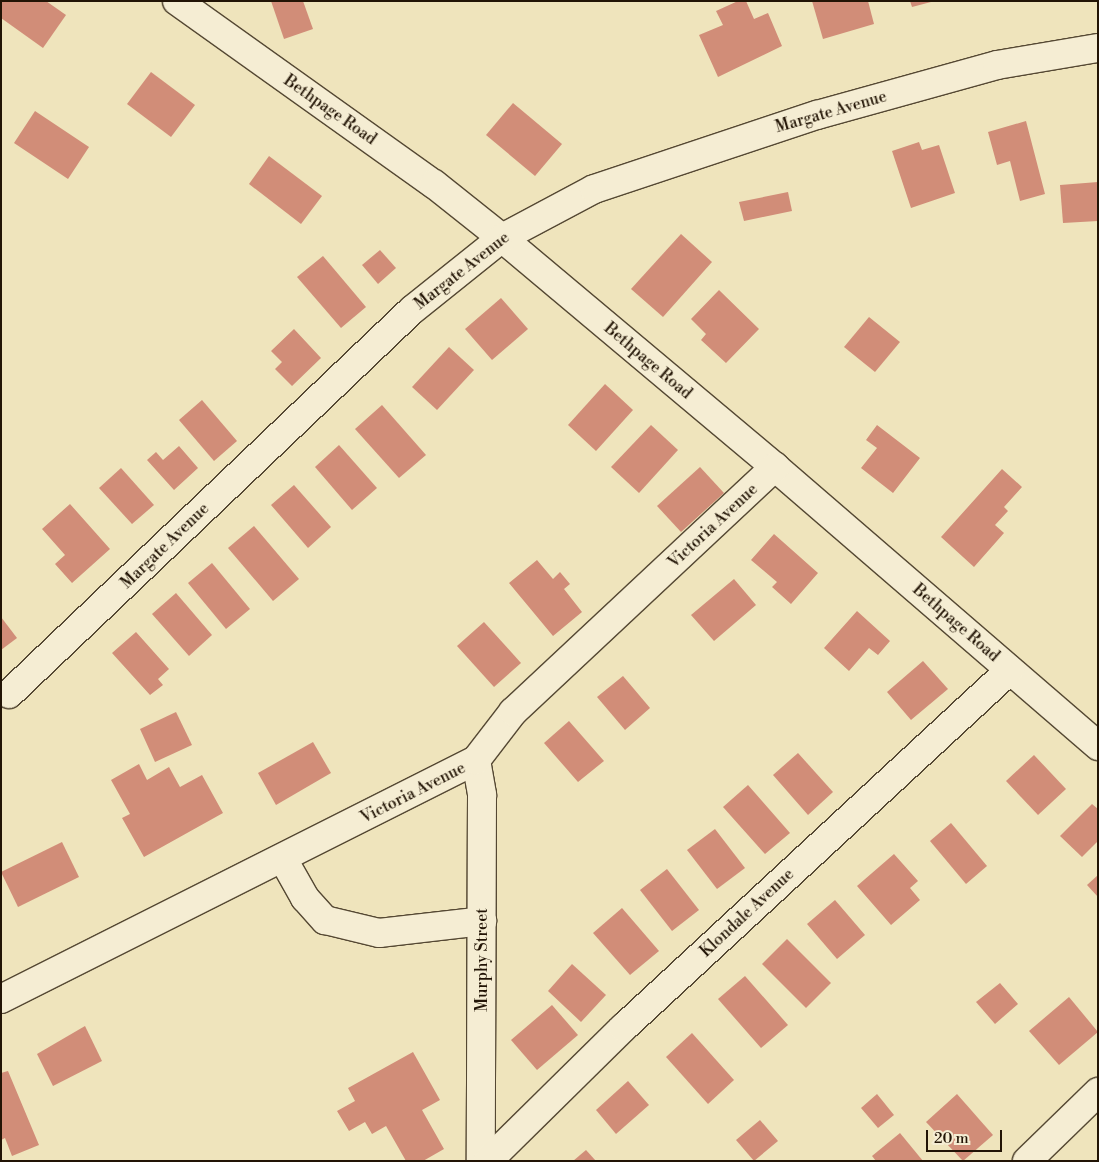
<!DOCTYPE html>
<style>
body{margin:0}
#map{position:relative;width:1099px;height:1162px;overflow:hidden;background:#efe4bc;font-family:"Libre Bodoni",serif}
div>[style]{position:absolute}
.building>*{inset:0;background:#d18d78}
.roads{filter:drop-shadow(1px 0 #554833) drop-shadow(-1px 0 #554833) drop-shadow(0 1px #554833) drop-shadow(0 -1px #554833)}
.minor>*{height:28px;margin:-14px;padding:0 14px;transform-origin:14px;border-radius:14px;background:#f5edd3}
span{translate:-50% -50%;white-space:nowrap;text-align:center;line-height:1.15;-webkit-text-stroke:4px #f5edd3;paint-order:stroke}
.street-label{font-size:16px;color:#221405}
.frame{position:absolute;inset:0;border:2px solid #221405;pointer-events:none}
.scale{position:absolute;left:926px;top:1130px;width:76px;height:22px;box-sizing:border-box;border:2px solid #221405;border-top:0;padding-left:6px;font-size:15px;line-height:18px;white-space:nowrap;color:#221405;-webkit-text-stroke:4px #f5edd3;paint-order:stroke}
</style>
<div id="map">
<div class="building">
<i style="clip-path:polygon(1px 1px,46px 1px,66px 15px,43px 48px,1px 18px)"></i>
<i style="clip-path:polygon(271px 1px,303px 1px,313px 29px,284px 39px)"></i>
<i style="clip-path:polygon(738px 1px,746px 1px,754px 19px,768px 13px,782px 46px,718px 77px,699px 35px,723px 25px,716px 11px)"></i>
<i style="clip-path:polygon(812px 1px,868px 1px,874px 24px,823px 39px)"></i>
<i style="clip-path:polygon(910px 1px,931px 1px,931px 2px,912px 7px)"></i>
<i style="clip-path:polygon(151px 72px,195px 105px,171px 137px,127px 104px)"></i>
<i style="clip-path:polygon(513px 103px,562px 144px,535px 176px,486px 135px)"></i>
<i style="clip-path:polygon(35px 111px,89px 147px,68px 179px,14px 143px)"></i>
<i style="clip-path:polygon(1026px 121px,1045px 194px,1020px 201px,1010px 161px,997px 165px,988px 132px)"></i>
<i style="clip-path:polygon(919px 142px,922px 150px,939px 145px,955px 193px,911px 208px,892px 151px)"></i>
<i style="clip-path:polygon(269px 156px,322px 196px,301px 224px,249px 184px)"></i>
<i style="clip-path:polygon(1098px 182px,1098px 221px,1063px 223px,1060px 185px)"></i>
<i style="clip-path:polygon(788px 192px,792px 211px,744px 221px,739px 202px)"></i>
<i style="clip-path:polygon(681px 234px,712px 262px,663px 317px,631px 289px)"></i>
<i style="clip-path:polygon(380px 250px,396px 268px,378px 284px,362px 265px)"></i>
<i style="clip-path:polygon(323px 256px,366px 307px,341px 328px,297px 277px)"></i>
<i style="clip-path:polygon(719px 290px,759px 329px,726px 363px,701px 340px,706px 334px,691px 319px)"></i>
<i style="clip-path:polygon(501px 298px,528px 329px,492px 360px,465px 329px)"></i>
<i style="clip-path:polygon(869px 317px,900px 342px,875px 372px,844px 347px)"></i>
<i style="clip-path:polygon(294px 329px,321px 358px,292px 386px,275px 369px,282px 362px,271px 351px)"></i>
<i style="clip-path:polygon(449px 347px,474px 370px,437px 410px,412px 387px)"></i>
<i style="clip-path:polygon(605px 384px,633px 410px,596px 451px,568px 425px)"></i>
<i style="clip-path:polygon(202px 400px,237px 441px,214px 461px,179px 420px)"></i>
<i style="clip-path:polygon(382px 405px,426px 455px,399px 478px,355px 429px)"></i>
<i style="clip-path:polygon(651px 425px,678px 450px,639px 493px,611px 467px)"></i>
<i style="clip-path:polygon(877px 425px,920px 458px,893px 493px,861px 468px,877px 448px,866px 440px)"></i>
<i style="clip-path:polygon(339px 445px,377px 488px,352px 510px,315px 467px)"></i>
<i style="clip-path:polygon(179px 446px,198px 468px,174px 490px,147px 460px,156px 452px,163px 460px)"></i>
<i style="clip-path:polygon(700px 467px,724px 493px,681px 532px,657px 506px)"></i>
<i style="clip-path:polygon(121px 468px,154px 505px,132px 524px,99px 488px)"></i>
<i style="clip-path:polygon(1002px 469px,1022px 487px,1004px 507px,1008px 511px,995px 525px,1004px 533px,974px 567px,941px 537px)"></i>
<i style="clip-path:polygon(294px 485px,331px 527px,308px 548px,271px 505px)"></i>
<i style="clip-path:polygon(70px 504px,110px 549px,72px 583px,55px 564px,65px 555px,42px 529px)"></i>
<i style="clip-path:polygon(254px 526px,299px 579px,273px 601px,228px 548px)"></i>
<i style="clip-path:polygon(774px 534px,818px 573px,791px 604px,772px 587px,777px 582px,751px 560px)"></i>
<i style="clip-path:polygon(537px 560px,553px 579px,560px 572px,570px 584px,564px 589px,582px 612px,553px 636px,509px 583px)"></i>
<i style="clip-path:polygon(212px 563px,250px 609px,226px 629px,188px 583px)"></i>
<i style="clip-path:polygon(734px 579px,756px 605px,714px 641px,691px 615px)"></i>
<i style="clip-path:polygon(176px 593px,212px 635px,189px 656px,152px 614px)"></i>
<i style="clip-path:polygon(857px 611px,890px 641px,878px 655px,869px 648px,849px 671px,824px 648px)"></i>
<i style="clip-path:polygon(1px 617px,17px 638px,1px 650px)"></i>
<i style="clip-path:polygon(484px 622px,521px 663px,494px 687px,457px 646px)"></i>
<i style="clip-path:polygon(136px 632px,169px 669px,158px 679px,163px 685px,150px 695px,112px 653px)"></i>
<i style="clip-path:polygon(923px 661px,948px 689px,911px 720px,887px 692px)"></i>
<i style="clip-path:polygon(623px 676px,650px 708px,625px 730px,597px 697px)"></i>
<i style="clip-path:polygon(176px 712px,192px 745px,155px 762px,140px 729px)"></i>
<i style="clip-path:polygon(569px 721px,604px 761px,578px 782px,544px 743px)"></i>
<i style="clip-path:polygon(313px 742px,331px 773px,276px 805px,258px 773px)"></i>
<i style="clip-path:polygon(798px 753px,833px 792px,808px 815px,773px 775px)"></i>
<i style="clip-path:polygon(1034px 755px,1066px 789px,1038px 815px,1006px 781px)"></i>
<i style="clip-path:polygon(139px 764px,147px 780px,169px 767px,180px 787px,202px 775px,223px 813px,144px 857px,122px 818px,130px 814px,111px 780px)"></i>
<i style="clip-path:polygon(748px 785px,790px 833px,765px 854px,723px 807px)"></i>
<i style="clip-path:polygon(1092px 804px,1098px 809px,1098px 841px,1082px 857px,1060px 836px)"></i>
<i style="clip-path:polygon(951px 823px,987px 866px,966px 884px,930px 841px)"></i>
<i style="clip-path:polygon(715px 829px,745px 868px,717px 889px,687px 850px)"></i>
<i style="clip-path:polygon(62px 842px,79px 877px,18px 907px,1px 872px)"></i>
<i style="clip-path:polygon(894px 854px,918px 881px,910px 888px,920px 900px,891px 925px,857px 886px)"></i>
<i style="clip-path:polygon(667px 869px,699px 910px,672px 931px,640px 890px)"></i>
<i style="clip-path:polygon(1098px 875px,1098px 897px,1087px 885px)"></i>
<i style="clip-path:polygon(835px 900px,865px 935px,837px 959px,807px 924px)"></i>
<i style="clip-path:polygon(622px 908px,659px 951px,630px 975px,593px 933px)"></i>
<i style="clip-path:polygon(787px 939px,831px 983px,806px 1008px,762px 964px)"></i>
<i style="clip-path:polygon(572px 964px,606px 995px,581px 1022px,548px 991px)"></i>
<i style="clip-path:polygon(745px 976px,788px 1025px,761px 1048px,718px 999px)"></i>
<i style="clip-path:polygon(1000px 983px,1018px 1004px,995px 1024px,976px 1002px)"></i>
<i style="clip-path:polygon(1069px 997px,1098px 1032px,1059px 1065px,1029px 1031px)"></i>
<i style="clip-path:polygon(552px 1005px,578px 1035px,537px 1070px,511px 1040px)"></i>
<i style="clip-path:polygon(85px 1026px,102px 1061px,53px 1086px,37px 1054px)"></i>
<i style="clip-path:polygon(692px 1033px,734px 1080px,708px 1104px,666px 1057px)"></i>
<i style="clip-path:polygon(413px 1052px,440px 1100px,422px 1110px,444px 1149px,423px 1161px,406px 1161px,386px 1126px,372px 1134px,365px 1122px,349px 1131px,337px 1111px,355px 1101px,348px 1088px)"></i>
<i style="clip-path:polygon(8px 1071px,39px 1145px,12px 1156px,5px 1138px,1px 1140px,1px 1073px)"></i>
<i style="clip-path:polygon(628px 1081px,649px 1105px,616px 1134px,596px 1110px)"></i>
<i style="clip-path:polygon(877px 1094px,894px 1115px,878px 1128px,861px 1108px)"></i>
<i style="clip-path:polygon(957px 1094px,993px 1135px,963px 1161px,926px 1122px)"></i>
<i style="clip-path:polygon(760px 1120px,778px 1141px,754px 1161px,736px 1140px)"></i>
<i style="clip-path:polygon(900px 1133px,923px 1161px,876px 1161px,872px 1156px)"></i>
<i style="clip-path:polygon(586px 1150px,596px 1161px,573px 1161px)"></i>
</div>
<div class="roads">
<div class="minor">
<i style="left:177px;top:1px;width:315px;rotate:35.5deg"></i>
<i style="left:434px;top:184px;width:87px;rotate:38.5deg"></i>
<i style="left:502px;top:238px;width:356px;rotate:40deg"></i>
<i style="left:775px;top:467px;width:427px;rotate:40.8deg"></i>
<i style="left:9px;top:694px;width:557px;rotate:-43.62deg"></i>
<i style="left:412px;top:310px;width:115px;rotate:-38.7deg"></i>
<i style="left:502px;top:238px;width:104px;rotate:-28deg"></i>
<i style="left:594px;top:189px;width:235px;rotate:-18.4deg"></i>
<i style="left:817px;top:115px;width:187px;rotate:-15.5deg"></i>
<i style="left:997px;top:65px;width:102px;rotate:-9.6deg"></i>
<i style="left:476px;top:760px;width:36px;rotate:80deg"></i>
<i style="left:482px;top:795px;width:366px;rotate:90.2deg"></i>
<i style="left:283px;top:859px;width:45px;rotate:60.6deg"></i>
<i style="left:305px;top:898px;width:30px;rotate:48deg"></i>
<i style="left:325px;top:920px;width:56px;rotate:13.5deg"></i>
<i style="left:379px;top:933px;width:104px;rotate:-6.6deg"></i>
<i style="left:1px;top:999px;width:532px;rotate:-26.71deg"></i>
<i style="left:476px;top:760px;width:61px;rotate:-52.4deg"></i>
<i style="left:513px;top:712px;width:359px;rotate:-43.1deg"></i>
<i style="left:488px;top:1161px;width:190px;rotate:-44.6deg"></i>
<i style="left:623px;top:1028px;width:527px;rotate:-42.77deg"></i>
<i style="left:1027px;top:1161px;width:99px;rotate:-44.2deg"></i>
</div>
</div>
<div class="street-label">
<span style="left:330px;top:110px;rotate:35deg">Bethpage Road</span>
<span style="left:831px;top:112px;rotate:-16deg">Margate Avenue</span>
<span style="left:462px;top:271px;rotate:-38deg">Margate Avenue</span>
<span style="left:648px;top:361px;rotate:40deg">Bethpage Road</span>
<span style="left:713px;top:526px;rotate:-43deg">Victoria Avenue</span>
<span style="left:165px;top:546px;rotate:-44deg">Margate Avenue</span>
<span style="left:956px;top:623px;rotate:41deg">Bethpage Road</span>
<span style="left:413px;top:793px;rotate:-27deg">Victoria Avenue</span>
<span style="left:747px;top:913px;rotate:-43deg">Klondale Avenue</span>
<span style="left:482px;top:960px;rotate:-90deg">Murphy Street</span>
</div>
<div class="frame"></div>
<div class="scale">20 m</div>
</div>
